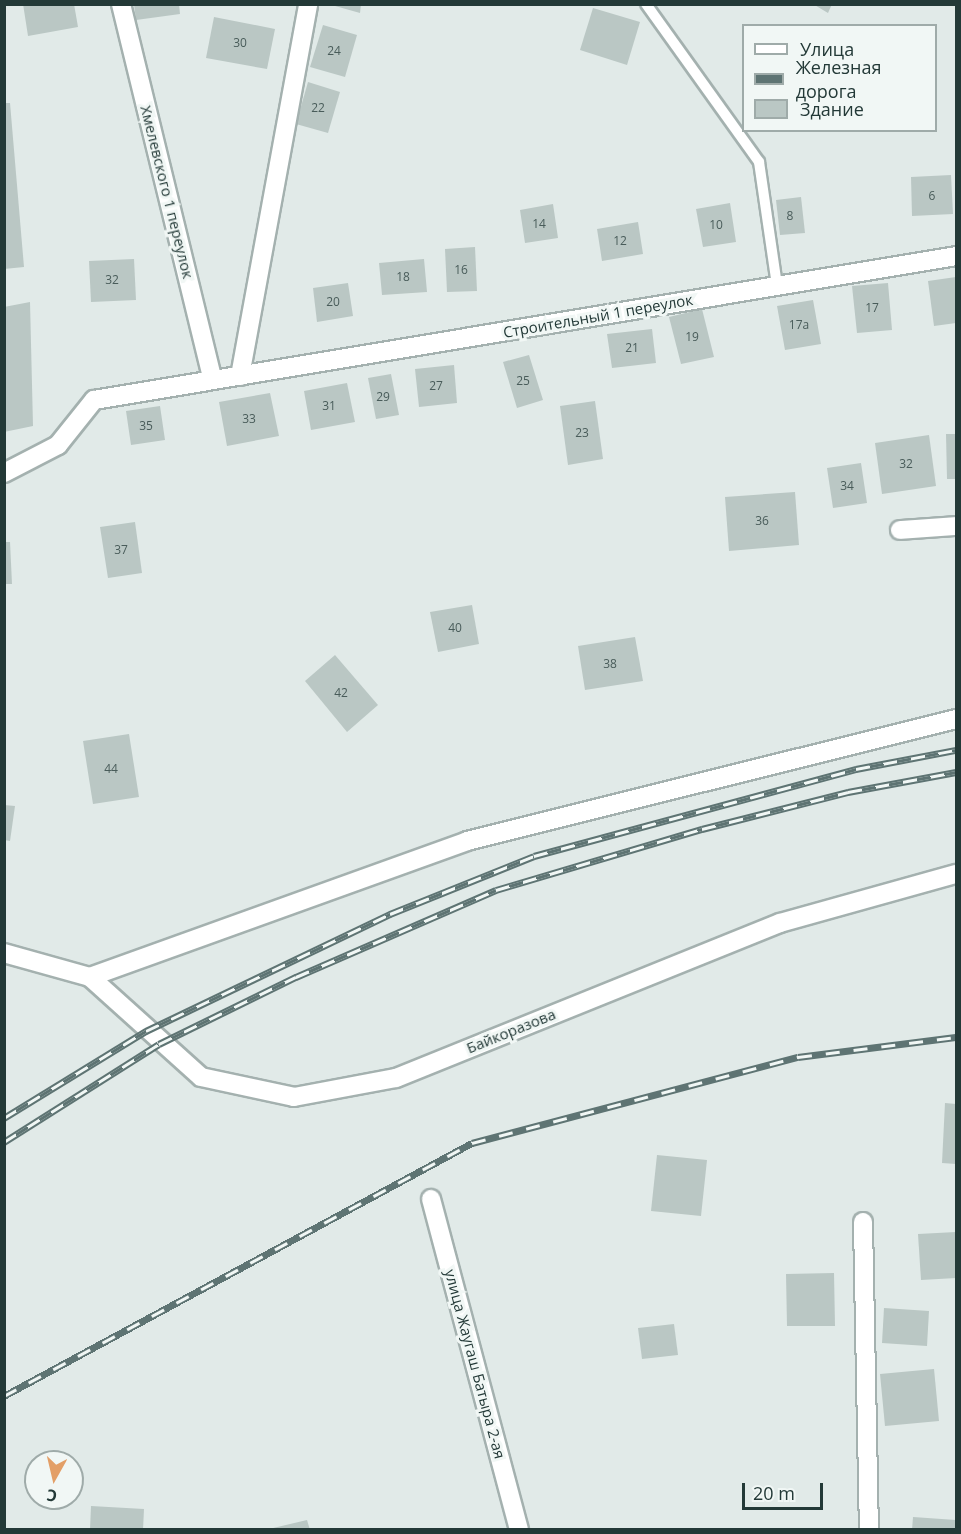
<!DOCTYPE html>
<meta charset="utf-8">
<style>
body{margin:0}
#map{position:relative;width:961px;height:1534px;overflow:hidden;background:#e1eae8;font-family:"Open Sans",sans-serif}
div>[style]{position:absolute}
.building>*{inset:0;background:#bac7c4}
.roads{filter:drop-shadow(2px 0 #a4b1af) drop-shadow(-2px 0 #a4b1af) drop-shadow(0 2px #a4b1af) drop-shadow(0 -2px #a4b1af)}
.service>*{height:10px;margin:-5px;padding:0 5px;transform-origin:5px;border-radius:5px;background:#fff}
.minor>*{height:18px;margin:-9px;padding:0 9px;transform-origin:9px;border-radius:9px;background:#fff}
.tertiary>*{height:18px;margin:-9px;padding:0 9px;transform-origin:9px;border-radius:9px;background:#fff}
.rail>*{height:7px;margin-top:-3.5px;transform-origin:0;background:repeating-linear-gradient(90deg,#f1f7f5 0 14px,#5e7473 0 28px);box-sizing:border-box;border-block:2px solid #5e7473}
span{translate:-50% -50%;white-space:nowrap;text-align:center;line-height:1.15;-webkit-text-stroke:6px #f1f7f5;paint-order:stroke}
.number-label{font-size:12px;color:#495c5a}
.number-label span{-webkit-text-stroke-width:0}
.street-label{font-size:15px;color:#233937}
.frame{position:absolute;inset:0;border:6px solid #233937;pointer-events:none}
.legend{position:absolute;left:742px;top:24px;width:195px;height:108px;box-sizing:border-box;background:#f1f7f5;border:2px solid #9faba9;margin:0;padding:8px 10px;list-style:none;font-size:18px;color:#233937}
.legend li{display:flex;align-items:center;gap:12px;height:30px}
.legend b{width:30px;border:2px solid #9faba9}
.north{position:absolute;left:24px;top:1450px;width:60px;height:60px;box-sizing:border-box;background:#f1f7f5;border:2px solid #9faba9;border-radius:50%;rotate:188deg;font-size:16px;font-weight:700;line-height:24px;text-align:center;color:#233937}
.north::after{content:'';display:block;margin:auto;width:21px;height:27px;background:#e39f67;clip-path:polygon(50% 0,100% 100%,50% 72%,0 100%)}
.scale{position:absolute;left:742px;top:1483px;width:81px;height:27px;box-sizing:border-box;border:3px solid #233937;border-top:0;padding-left:8px;font-size:18px;line-height:21px;white-space:nowrap;color:#233937;-webkit-text-stroke:4px #f1f7f5;paint-order:stroke}
</style>
<div id="map">
<div class="building">
<i style="clip-path:polygon(23px 4px,74px 4px,78px 27px,28px 36px)"></i>
<i style="clip-path:polygon(134px 4px,179px 4px,180px 14px,136px 20px)"></i>
<i style="clip-path:polygon(328px 4px,361px 4px,360px 13px)"></i>
<i style="clip-path:polygon(813px 4px,832px 4px,828px 13px)"></i>
<i style="clip-path:polygon(593px 8px,640px 22px,627px 65px,580px 50px)"></i>
<i style="clip-path:polygon(214px 17px,275px 29px,267px 69px,206px 58px)"></i>
<i style="clip-path:polygon(323px 25px,357px 35px,345px 77px,310px 67px)"></i>
<i style="clip-path:polygon(308px 82px,340px 92px,328px 133px,296px 124px)"></i>
<i style="clip-path:polygon(4px 103px,10px 103px,24px 267px,4px 269px)"></i>
<i style="clip-path:polygon(951px 175px,953px 214px,912px 216px,911px 177px)"></i>
<i style="clip-path:polygon(801px 197px,805px 233px,780px 235px,776px 200px)"></i>
<i style="clip-path:polygon(730px 203px,736px 242px,703px 247px,696px 209px)"></i>
<i style="clip-path:polygon(553px 204px,558px 238px,525px 243px,520px 210px)"></i>
<i style="clip-path:polygon(638px 222px,643px 254px,602px 261px,597px 229px)"></i>
<i style="clip-path:polygon(475px 247px,477px 291px,447px 292px,445px 249px)"></i>
<i style="clip-path:polygon(134px 259px,136px 300px,91px 302px,89px 261px)"></i>
<i style="clip-path:polygon(424px 259px,427px 292px,382px 295px,379px 263px)"></i>
<i style="clip-path:polygon(956px 277px,956px 323px,934px 326px,928px 281px)"></i>
<i style="clip-path:polygon(348px 283px,353px 316px,317px 322px,313px 288px)"></i>
<i style="clip-path:polygon(888px 283px,892px 330px,857px 333px,852px 286px)"></i>
<i style="clip-path:polygon(813px 300px,821px 344px,785px 350px,777px 306px)"></i>
<i style="clip-path:polygon(30px 302px,33px 426px,4px 432px,4px 307px)"></i>
<i style="clip-path:polygon(702px 309px,714px 357px,681px 364px,669px 317px)"></i>
<i style="clip-path:polygon(652px 329px,656px 363px,612px 368px,607px 334px)"></i>
<i style="clip-path:polygon(529px 355px,543px 400px,517px 408px,503px 362px)"></i>
<i style="clip-path:polygon(454px 365px,457px 403px,419px 407px,415px 369px)"></i>
<i style="clip-path:polygon(391px 374px,399px 415px,376px 419px,368px 378px)"></i>
<i style="clip-path:polygon(347px 383px,355px 422px,311px 430px,304px 391px)"></i>
<i style="clip-path:polygon(270px 393px,279px 436px,227px 446px,219px 402px)"></i>
<i style="clip-path:polygon(595px 401px,603px 459px,568px 465px,560px 406px)"></i>
<i style="clip-path:polygon(160px 406px,165px 440px,131px 445px,126px 411px)"></i>
<i style="clip-path:polygon(946px 434px,956px 434px,956px 479px,947px 479px)"></i>
<i style="clip-path:polygon(929px 435px,936px 486px,882px 494px,875px 443px)"></i>
<i style="clip-path:polygon(861px 463px,867px 503px,833px 508px,827px 468px)"></i>
<i style="clip-path:polygon(795px 492px,799px 545px,729px 551px,725px 497px)"></i>
<i style="clip-path:polygon(135px 522px,142px 573px,108px 578px,100px 527px)"></i>
<i style="clip-path:polygon(5px 542px,10px 542px,12px 584px,5px 584px)"></i>
<i style="clip-path:polygon(472px 605px,479px 644px,438px 652px,430px 612px)"></i>
<i style="clip-path:polygon(635px 637px,643px 681px,585px 690px,578px 646px)"></i>
<i style="clip-path:polygon(335px 655px,378px 705px,347px 732px,305px 681px)"></i>
<i style="clip-path:polygon(129px 734px,139px 797px,93px 804px,83px 741px)"></i>
<i style="clip-path:polygon(4px 805px,15px 806px,10px 841px,4px 840px)"></i>
<i style="clip-path:polygon(945px 1103px,956px 1104px,956px 1164px,942px 1163px)"></i>
<i style="clip-path:polygon(657px 1155px,707px 1160px,701px 1216px,651px 1211px)"></i>
<i style="clip-path:polygon(956px 1232px,956px 1278px,921px 1280px,918px 1234px)"></i>
<i style="clip-path:polygon(834px 1273px,835px 1326px,787px 1326px,786px 1274px)"></i>
<i style="clip-path:polygon(884px 1308px,929px 1311px,927px 1346px,882px 1343px)"></i>
<i style="clip-path:polygon(674px 1324px,678px 1355px,642px 1359px,638px 1328px)"></i>
<i style="clip-path:polygon(934px 1369px,939px 1421px,885px 1426px,880px 1374px)"></i>
<i style="clip-path:polygon(91px 1506px,144px 1509px,143px 1530px,90px 1530px)"></i>
<i style="clip-path:polygon(913px 1517px,956px 1520px,956px 1530px,912px 1530px)"></i>
<i style="clip-path:polygon(307px 1520px,310px 1530px,269px 1530px,269px 1529px)"></i>
</div>
<div class="roads">
<div class="service">
<i style="left:646px;top:4px;width:194px;rotate:54.4deg"></i>
<i style="left:759px;top:162px;width:125px;rotate:81.7deg"></i>
</div>
<div class="minor">
<i style="left:121px;top:4px;width:387px;rotate:76.3deg"></i>
<i style="left:240px;top:376px;width:378px;rotate:-79.6deg"></i>
<i style="left:4px;top:473px;width:61px;rotate:-27.4deg"></i>
<i style="left:58px;top:445px;width:58px;rotate:-51.3deg"></i>
<i style="left:94px;top:400px;width:874px;rotate:-9.48deg"></i>
<i style="left:900px;top:530px;width:56px;rotate:-4.1deg"></i>
<i style="left:431px;top:1199px;width:342px;rotate:75.1deg"></i>
<i style="left:863px;top:1222px;width:308px;rotate:88.9deg"></i>
</div>
<div class="tertiary">
<i style="left:4px;top:953px;width:89px;rotate:15.6deg"></i>
<i style="left:90px;top:977px;width:149px;rotate:42deg"></i>
<i style="left:201px;top:1077px;width:95px;rotate:12.1deg"></i>
<i style="left:294px;top:1097px;width:104px;rotate:-10.6deg"></i>
<i style="left:396px;top:1078px;width:414px;rotate:-22deg"></i>
<i style="left:780px;top:923px;width:183px;rotate:-15.6deg"></i>
<i style="left:90px;top:977px;width:401px;rotate:-19.8deg"></i>
<i style="left:467px;top:841px;width:504px;rotate:-14.01deg"></i>
</div>
</div>
<div class="rail">
<i style="left:4px;top:1118px;width:167px;rotate:-31.5deg"></i>
<i style="left:146px;top:1031px;width:271px;rotate:-25.6deg"></i>
<i style="left:390px;top:914px;width:155px;rotate:-21.9deg"></i>
<i style="left:534px;top:856px;width:334px;rotate:-15.1deg"></i>
<i style="left:856px;top:769px;width:102px;rotate:-10.8deg"></i>
<i style="left:4px;top:1142px;width:183px;rotate:-32.3deg"></i>
<i style="left:159px;top:1044px;width:153px;rotate:-26.1deg"></i>
<i style="left:296px;top:977px;width:218px;rotate:-23.5deg"></i>
<i style="left:496px;top:890px;width:215px;rotate:-16.5deg"></i>
<i style="left:702px;top:829px;width:151px;rotate:-14.2deg"></i>
<i style="left:848px;top:792px;width:110px;rotate:-10.5deg"></i>
<i style="left:4px;top:1396px;width:532px;rotate:-28.4deg"></i>
<i style="left:472px;top:1143px;width:337px;rotate:-14.8deg"></i>
<i style="left:798px;top:1057px;width:159px;rotate:-7.2deg"></i>
</div>
<div class="number-label">
<span style="left:240px;top:43px">30</span>
<span style="left:334px;top:51px">24</span>
<span style="left:318px;top:108px">22</span>
<span style="left:932px;top:196px">6</span>
<span style="left:790px;top:216px">8</span>
<span style="left:539px;top:224px">14</span>
<span style="left:716px;top:225px">10</span>
<span style="left:620px;top:241px">12</span>
<span style="left:461px;top:270px">16</span>
<span style="left:403px;top:277px">18</span>
<span style="left:112px;top:280px">32</span>
<span style="left:333px;top:302px">20</span>
<span style="left:872px;top:308px">17</span>
<span style="left:799px;top:325px">17а</span>
<span style="left:692px;top:337px">19</span>
<span style="left:632px;top:348px">21</span>
<span style="left:523px;top:381px">25</span>
<span style="left:436px;top:386px">27</span>
<span style="left:383px;top:397px">29</span>
<span style="left:329px;top:406px">31</span>
<span style="left:249px;top:419px">33</span>
<span style="left:146px;top:426px">35</span>
<span style="left:582px;top:433px">23</span>
<span style="left:906px;top:464px">32</span>
<span style="left:847px;top:486px">34</span>
<span style="left:762px;top:521px">36</span>
<span style="left:121px;top:550px">37</span>
<span style="left:455px;top:628px">40</span>
<span style="left:610px;top:664px">38</span>
<span style="left:341px;top:693px">42</span>
<span style="left:111px;top:769px">44</span>
</div>
<div class="street-label">
<span style="left:167px;top:192px;rotate:76deg">Хмелевского 1 переулок</span>
<span style="left:598px;top:316px;rotate:-10deg">Строительный 1 переулок</span>
<span style="left:511px;top:1031px;rotate:-22deg">Байкоразова</span>
<span style="left:475px;top:1364px;rotate:75deg">улица Жаугаш Батыра 2-ая</span>
</div>
<div class="frame"></div>
<ul class="legend">
<li><b style="height:8px;background:#fff"></b>Улица</li>
<li><b style="height:8px;background:#5e7473"></b>Железная дорога</li>
<li><b style="height:16px;background:#bac7c4"></b>Здание</li>
</ul>
<div class="north">С</div>
<div class="scale">20 m</div>
</div>
